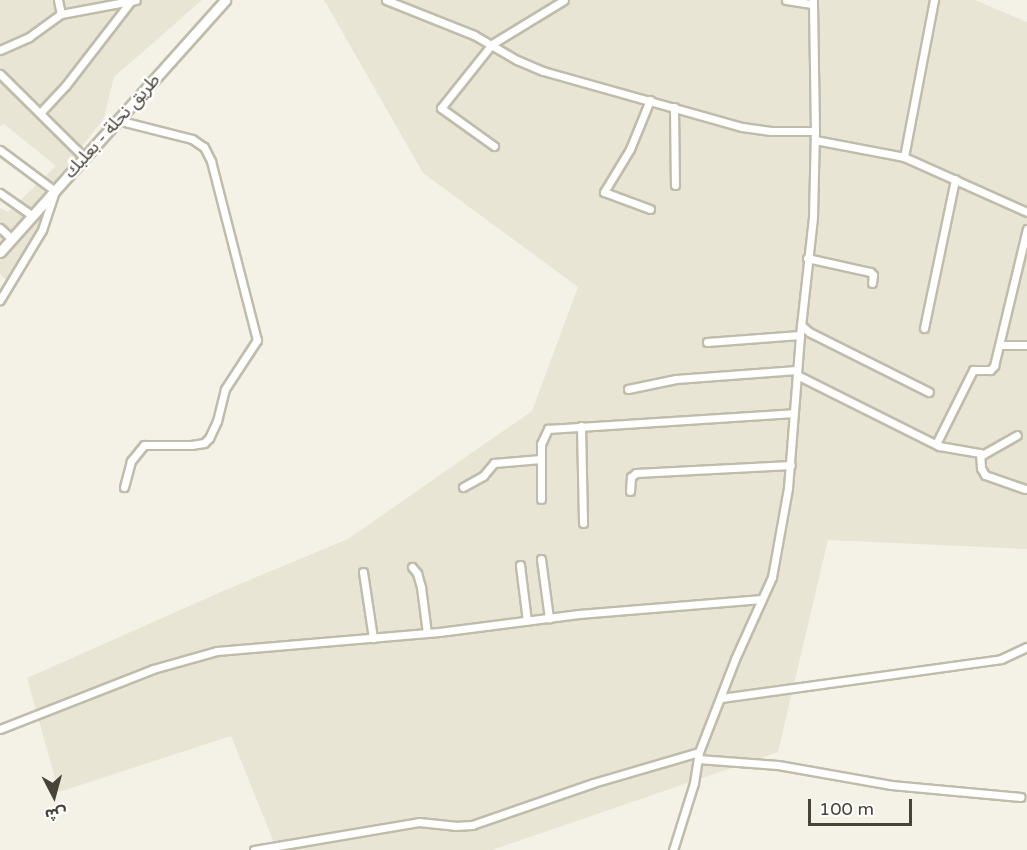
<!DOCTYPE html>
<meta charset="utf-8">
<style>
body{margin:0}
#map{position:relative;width:1027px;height:850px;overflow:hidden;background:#f4f2e7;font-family:"Varela Round","Noto Sans Arabic",sans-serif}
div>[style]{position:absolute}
.residential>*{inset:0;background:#e8e5d5}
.roads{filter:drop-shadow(2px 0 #c0bcaa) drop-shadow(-2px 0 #c0bcaa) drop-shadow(0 2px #c0bcaa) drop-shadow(0 -2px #c0bcaa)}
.minor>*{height:7px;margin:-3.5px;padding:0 3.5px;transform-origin:3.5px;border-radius:3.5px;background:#fff}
.tertiary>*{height:9px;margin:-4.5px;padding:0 4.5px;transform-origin:4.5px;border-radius:4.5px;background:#fff}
span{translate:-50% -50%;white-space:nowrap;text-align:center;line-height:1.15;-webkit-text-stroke:5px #fff;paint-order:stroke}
.street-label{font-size:18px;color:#474336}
.north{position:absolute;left:24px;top:766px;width:60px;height:60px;-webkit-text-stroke:4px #fff;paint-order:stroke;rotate:174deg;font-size:16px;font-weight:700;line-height:24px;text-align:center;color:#474336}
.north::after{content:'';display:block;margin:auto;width:21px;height:27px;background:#474336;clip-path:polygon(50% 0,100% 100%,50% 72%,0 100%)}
.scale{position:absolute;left:808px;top:799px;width:104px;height:27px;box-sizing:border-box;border:3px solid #474336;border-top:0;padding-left:8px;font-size:18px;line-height:21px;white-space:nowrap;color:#474336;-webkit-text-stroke:4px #fff;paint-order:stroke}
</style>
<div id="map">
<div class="residential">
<i style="clip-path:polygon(0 0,202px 0,114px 77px,104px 118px,74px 157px,50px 225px,12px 286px,0 274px,0 208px,8px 212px,56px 166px,4px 124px,0 126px)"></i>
<i style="clip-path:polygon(324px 0,975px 0,1027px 22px,1027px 549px,828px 540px,778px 752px,492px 850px,277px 850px,231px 736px,59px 792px,27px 678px,223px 591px,348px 539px,532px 411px,578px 287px,423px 173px)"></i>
</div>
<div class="roads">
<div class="minor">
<i style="left:58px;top:0;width:14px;rotate:78deg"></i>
<i style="left:386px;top:0;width:95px;rotate:21.7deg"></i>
<i style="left:474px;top:35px;width:50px;rotate:30.2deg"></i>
<i style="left:517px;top:60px;width:28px;rotate:23deg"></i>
<i style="left:543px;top:71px;width:207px;rotate:15.7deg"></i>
<i style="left:742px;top:127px;width:29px;rotate:8deg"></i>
<i style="left:771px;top:131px;width:44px"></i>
<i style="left:786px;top:0;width:26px;rotate:9deg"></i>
<i style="left:0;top:50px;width:32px;rotate:-24deg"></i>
<i style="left:29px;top:37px;width:39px;rotate:-36deg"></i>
<i style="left:61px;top:14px;width:76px;rotate:-10.6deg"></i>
<i style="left:0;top:74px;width:118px;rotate:44.7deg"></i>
<i style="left:674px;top:107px;width:78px;rotate:89.3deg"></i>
<i style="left:40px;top:113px;width:38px;rotate:-47deg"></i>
<i style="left:66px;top:85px;width:106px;rotate:-52.3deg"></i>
<i style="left:117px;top:120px;width:77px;rotate:14.2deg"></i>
<i style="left:192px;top:139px;width:14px;rotate:34deg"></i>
<i style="left:204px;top:147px;width:16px;rotate:63deg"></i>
<i style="left:211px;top:161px;width:185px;rotate:75.6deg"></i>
<i style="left:257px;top:340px;width:59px;rotate:123.1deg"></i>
<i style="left:225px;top:389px;width:33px;rotate:104deg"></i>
<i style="left:217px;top:421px;width:19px;rotate:115deg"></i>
<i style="left:209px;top:438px;width:7px;rotate:135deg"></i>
<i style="left:204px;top:443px;width:13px;rotate:171deg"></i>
<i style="left:191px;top:445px;width:47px;rotate:180deg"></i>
<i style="left:144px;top:445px;width:21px;rotate:129deg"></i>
<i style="left:131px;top:461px;width:27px;rotate:105deg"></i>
<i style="left:815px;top:140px;width:91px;rotate:10.8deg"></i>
<i style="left:904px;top:157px;width:135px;rotate:24.1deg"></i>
<i style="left:494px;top:146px;width:65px;rotate:-144.4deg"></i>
<i style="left:441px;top:108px;width:82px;rotate:-51.4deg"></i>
<i style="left:492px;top:44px;width:84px;rotate:-31.4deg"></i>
<i style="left:0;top:150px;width:69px;rotate:36.7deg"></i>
<i style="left:55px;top:191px;width:41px;rotate:108.4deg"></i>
<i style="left:42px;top:230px;width:82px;rotate:121deg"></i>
<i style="left:904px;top:157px;width:160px;rotate:-79.2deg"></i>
<i style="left:0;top:193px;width:39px;rotate:35deg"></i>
<i style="left:650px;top:209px;width:49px;rotate:-159.7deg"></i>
<i style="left:604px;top:192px;width:50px;rotate:-58.8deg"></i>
<i style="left:630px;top:149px;width:53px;rotate:-67.8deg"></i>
<i style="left:0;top:228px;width:16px;rotate:43deg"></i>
<i style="left:807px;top:258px;width:65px;rotate:12.5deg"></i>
<i style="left:870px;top:272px;width:4px;rotate:45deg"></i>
<i style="left:873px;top:275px;width:8px;rotate:97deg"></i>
<i style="left:801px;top:325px;width:11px;rotate:41deg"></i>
<i style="left:809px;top:332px;width:134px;rotate:26.6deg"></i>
<i style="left:924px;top:328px;width:152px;rotate:-78.2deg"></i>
<i style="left:707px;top:342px;width:93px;rotate:-4.3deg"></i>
<i style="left:1000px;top:345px;width:27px"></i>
<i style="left:797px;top:375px;width:159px;rotate:26.6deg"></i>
<i style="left:939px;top:446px;width:42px;rotate:9.7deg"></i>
<i style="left:980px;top:453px;width:15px;rotate:86deg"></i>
<i style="left:981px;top:468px;width:8px;rotate:60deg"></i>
<i style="left:985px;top:475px;width:42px;rotate:19.3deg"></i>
<i style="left:628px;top:389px;width:49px;rotate:-11.8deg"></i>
<i style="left:676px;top:379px;width:121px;rotate:-4.3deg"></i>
<i style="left:581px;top:426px;width:97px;rotate:88.8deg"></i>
<i style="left:936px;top:444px;width:83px;rotate:-63.4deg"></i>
<i style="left:973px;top:370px;width:17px"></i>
<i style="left:990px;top:370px;width:6px;rotate:-45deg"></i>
<i style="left:994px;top:366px;width:141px;rotate:-76.5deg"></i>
<i style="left:982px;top:455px;width:40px;rotate:-29.7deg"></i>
<i style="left:463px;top:487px;width:23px;rotate:-29deg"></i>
<i style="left:483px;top:476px;width:17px;rotate:-50deg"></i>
<i style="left:494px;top:463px;width:47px;rotate:-4.9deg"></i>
<i style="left:630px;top:491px;width:14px;rotate:-86deg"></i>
<i style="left:631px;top:477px;width:6px;rotate:-39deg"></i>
<i style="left:636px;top:473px;width:155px;rotate:-3deg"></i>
<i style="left:541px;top:499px;width:55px;rotate:-90deg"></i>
<i style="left:541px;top:444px;width:17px;rotate:-65deg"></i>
<i style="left:548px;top:429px;width:246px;rotate:-3.7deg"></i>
<i style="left:541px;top:559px;width:60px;rotate:82.3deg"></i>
<i style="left:520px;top:565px;width:56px;rotate:82.9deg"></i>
<i style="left:412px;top:567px;width:8px;rotate:50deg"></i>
<i style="left:417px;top:573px;width:15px;rotate:74deg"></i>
<i style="left:421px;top:587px;width:46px;rotate:82.6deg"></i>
<i style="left:363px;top:572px;width:67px;rotate:81.4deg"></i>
<i style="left:721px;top:698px;width:283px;rotate:-7.9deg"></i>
<i style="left:1001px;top:659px;width:29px;rotate:-25deg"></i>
<i style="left:0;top:729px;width:164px;rotate:-21.4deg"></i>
<i style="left:153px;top:669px;width:66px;rotate:-15.7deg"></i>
<i style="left:217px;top:651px;width:223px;rotate:-4.9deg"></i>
<i style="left:439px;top:632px;width:141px;rotate:-7.3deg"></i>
<i style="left:579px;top:614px;width:183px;rotate:-4.7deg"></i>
<i style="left:698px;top:759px;width:80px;rotate:4.3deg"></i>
<i style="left:778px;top:765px;width:115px;rotate:10deg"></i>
<i style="left:891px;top:785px;width:130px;rotate:5.3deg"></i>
<i style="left:254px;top:850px;width:167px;rotate:-9.6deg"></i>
<i style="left:419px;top:822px;width:36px;rotate:6deg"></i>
<i style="left:455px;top:826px;width:17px;rotate:-3deg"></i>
<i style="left:472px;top:825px;width:128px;rotate:-19.1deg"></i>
<i style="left:593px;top:783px;width:110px;rotate:-16.3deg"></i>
<i style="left:673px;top:850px;width:70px;rotate:-72.6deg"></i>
<i style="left:694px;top:783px;width:31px;rotate:-81deg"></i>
<i style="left:699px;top:752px;width:100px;rotate:-68.8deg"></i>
<i style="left:735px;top:659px;width:90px;rotate:-65.7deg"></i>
<i style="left:772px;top:577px;width:90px;rotate:-79.8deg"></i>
<i style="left:788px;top:488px;width:153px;rotate:-85.5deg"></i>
<i style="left:800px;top:335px;width:119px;rotate:-83.7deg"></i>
<i style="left:813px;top:217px;width:86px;rotate:-88.7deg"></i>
<i style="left:815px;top:131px;width:131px;rotate:-90.9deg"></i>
</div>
<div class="tertiary">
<i style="left:0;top:252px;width:338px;rotate:-48.2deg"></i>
</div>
</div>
<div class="street-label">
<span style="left:112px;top:126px;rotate:-48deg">طريق نحلة - بعلبك</span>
</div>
<div class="north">ش</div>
<div class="scale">100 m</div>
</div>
